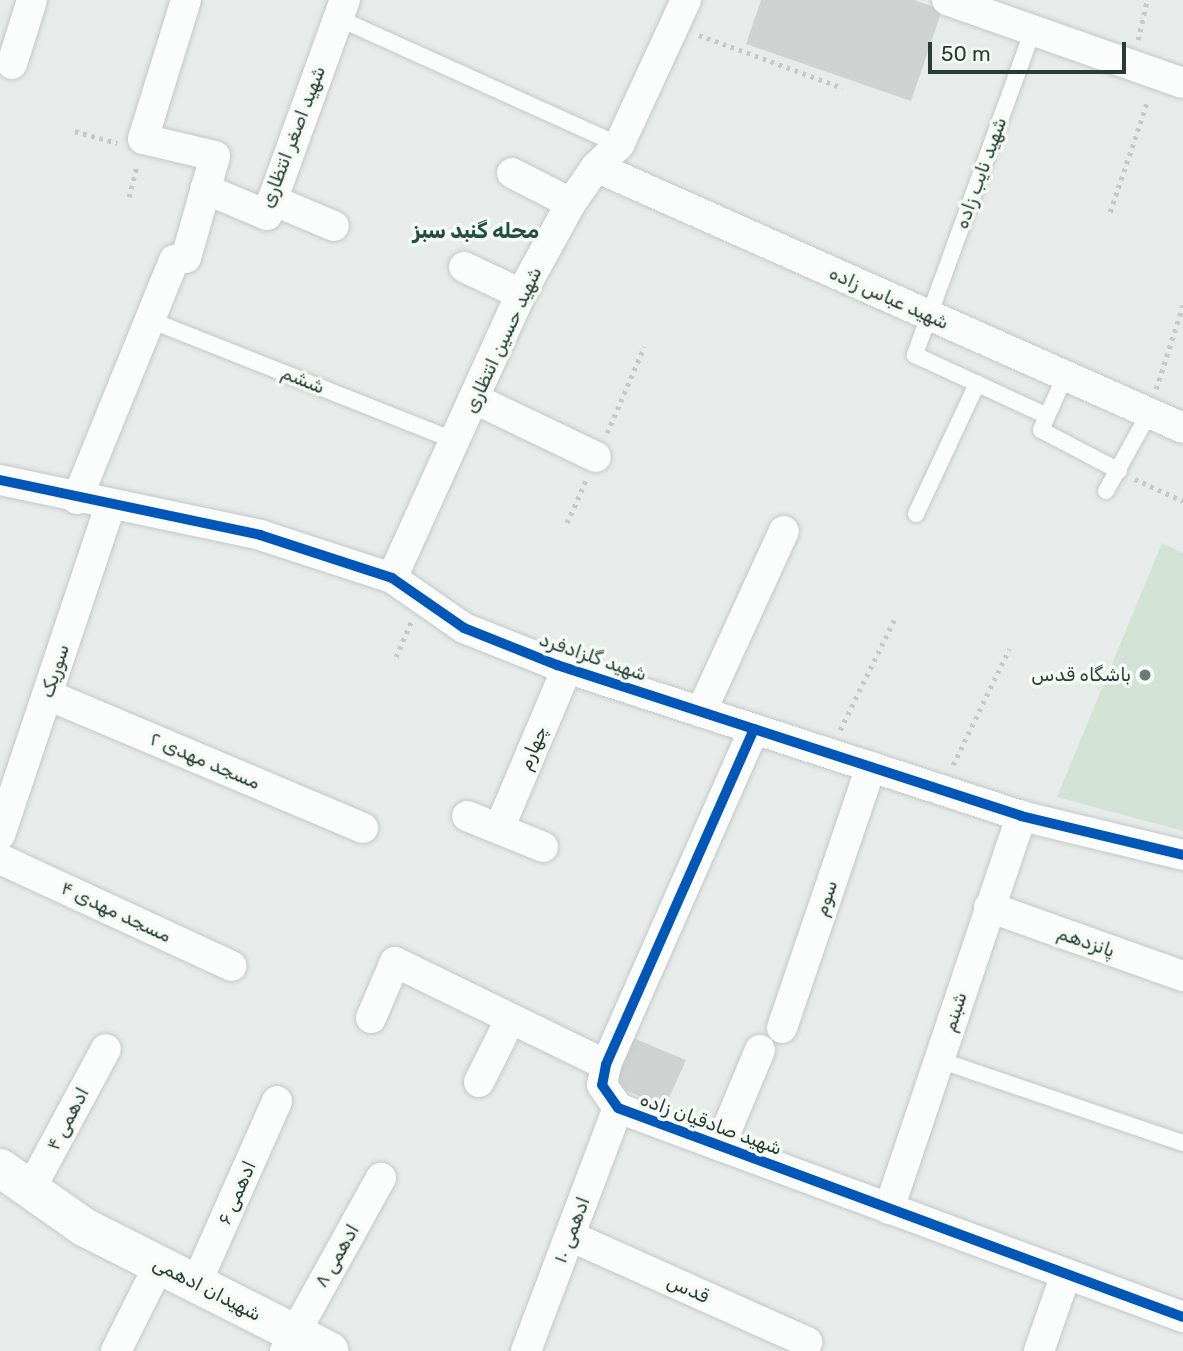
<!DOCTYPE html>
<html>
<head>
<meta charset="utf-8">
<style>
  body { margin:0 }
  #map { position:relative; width:1183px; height:1351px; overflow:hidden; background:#e7ebe9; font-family:Rubik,"Noto Sans Arabic",sans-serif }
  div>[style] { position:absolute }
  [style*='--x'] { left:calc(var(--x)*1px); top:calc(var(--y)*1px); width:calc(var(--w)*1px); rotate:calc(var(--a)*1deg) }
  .green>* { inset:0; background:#d2e3d6 }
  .building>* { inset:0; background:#ced3d1 }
  .path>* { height:4.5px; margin-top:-2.25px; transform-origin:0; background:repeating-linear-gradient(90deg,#c3cbc7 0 3.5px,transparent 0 8.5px) }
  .roads { filter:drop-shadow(0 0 2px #c4c8c6) drop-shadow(0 0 2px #c4c8c6) }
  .service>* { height:16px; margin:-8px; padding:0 8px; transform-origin:8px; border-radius:8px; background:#fbfcfc }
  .minor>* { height:30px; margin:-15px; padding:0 15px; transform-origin:15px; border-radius:15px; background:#fbfcfc }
  .tertiary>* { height:38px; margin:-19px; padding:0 19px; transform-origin:19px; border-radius:19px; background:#fbfcfc }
  .cycleway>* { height:10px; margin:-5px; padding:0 5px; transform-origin:5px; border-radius:5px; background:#0057b8 }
  .dots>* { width:19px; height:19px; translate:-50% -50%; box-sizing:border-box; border:4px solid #f6faf7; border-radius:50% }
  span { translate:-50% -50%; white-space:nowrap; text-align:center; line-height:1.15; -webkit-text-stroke:7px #f6faf7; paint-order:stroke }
  .street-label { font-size:19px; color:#263d36 }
  .poi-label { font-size:19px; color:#263d36 }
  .right { translate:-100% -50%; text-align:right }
  .neighbourhood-label { font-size:21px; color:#234e42; font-weight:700 }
  .scale { position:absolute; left:928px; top:42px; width:198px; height:32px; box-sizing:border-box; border:4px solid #263d36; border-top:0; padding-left:9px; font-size:21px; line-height:24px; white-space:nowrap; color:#263d36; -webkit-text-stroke:5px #f6faf7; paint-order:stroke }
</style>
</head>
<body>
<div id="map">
  <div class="green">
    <div style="clip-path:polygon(1162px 543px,1183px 553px,1183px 831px,1057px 797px)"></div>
  </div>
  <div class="building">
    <div style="clip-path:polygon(761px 0,914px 0,942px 10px,911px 101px,746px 44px)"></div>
    <div style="clip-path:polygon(633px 1038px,686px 1060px,665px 1107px,613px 1085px)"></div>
  </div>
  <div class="path">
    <div style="--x:699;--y:35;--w:153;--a:20.2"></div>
    <div style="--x:1138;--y:40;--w:41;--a:-77.3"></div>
    <div style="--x:75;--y:131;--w:44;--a:15.9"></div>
    <div style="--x:129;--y:197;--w:34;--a:-76"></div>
    <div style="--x:1110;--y:212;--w:118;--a:-71.3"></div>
    <div style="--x:1156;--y:389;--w:88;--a:-72.2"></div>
    <div style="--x:607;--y:433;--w:94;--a:-66.7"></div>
    <div style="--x:1135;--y:479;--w:53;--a:24.6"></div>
    <div style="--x:567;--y:523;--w:47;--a:-66.2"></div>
    <div style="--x:396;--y:657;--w:39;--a:-67"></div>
    <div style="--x:840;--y:730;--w:125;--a:-63.8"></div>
    <div style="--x:953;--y:765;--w:129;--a:-64.2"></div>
  </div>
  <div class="roads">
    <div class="service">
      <div style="--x:338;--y:18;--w:308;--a:24.3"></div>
      <div style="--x:1033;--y:30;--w:346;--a:110"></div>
      <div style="--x:915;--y:355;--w:145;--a:24.8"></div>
      <div style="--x:150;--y:320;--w:329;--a:21.6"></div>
      <div style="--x:1065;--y:376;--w:59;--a:114"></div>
      <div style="--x:1041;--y:430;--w:88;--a:27.7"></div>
      <div style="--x:1106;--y:491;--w:89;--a:-61.1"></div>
      <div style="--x:916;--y:514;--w:144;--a:-64.9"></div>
      <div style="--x:939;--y:1060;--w:258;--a:18.8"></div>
    </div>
    <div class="minor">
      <div style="--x:947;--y:0;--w:250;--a:19.4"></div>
      <div style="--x:12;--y:64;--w:67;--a:-72.6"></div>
      <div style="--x:596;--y:167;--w:642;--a:23.97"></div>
      <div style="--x:512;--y:173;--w:66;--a:27"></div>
      <div style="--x:205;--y:189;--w:67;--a:22.8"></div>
      <div style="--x:267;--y:215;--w:229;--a:-70.1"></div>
      <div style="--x:272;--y:200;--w:67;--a:22.8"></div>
      <div style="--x:186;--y:258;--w:106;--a:-74.1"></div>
      <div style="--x:215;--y:156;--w:74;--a:-166.7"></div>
      <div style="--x:143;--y:139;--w:145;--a:-72.8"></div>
      <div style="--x:464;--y:267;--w:63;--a:25.3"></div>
      <div style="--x:475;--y:399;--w:134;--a:25.6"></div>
      <div style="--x:0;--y:480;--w:266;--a:11.9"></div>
      <div style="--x:260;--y:535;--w:139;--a:18"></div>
      <div style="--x:392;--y:578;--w:88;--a:34.8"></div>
      <div style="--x:464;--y:628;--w:100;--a:21.7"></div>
      <div style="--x:557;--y:665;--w:488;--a:18"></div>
      <div style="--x:1021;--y:816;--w:167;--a:13.5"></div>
      <div style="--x:77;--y:499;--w:258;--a:-67.9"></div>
      <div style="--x:392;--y:578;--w:312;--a:-65.6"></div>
      <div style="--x:521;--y:294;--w:104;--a:-61.2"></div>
      <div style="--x:571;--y:203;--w:44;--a:-55.2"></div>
      <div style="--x:596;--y:167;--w:32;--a:-44"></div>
      <div style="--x:619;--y:145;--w:160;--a:-65.2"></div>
      <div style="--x:48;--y:695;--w:342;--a:22.9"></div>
      <div style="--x:701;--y:712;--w:199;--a:-65.4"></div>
      <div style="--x:754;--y:729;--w:367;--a:113.8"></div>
      <div style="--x:606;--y:1065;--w:20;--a:101"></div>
      <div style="--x:602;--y:1085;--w:28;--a:55"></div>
      <div style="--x:618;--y:1108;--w:602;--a:20.3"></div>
      <div style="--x:467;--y:816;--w:82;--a:22.2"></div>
      <div style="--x:499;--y:829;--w:175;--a:-67.1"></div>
      <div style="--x:0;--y:835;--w:347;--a:-71.5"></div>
      <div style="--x:0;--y:859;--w:255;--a:24.8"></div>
      <div style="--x:989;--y:907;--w:206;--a:19.6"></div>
      <div style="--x:371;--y:1018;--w:61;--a:-66.8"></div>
      <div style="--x:395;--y:962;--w:235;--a:26"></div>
      <div style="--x:782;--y:1028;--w:276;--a:-71.2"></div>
      <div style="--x:479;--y:1082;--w:69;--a:-63.4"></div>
      <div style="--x:720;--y:1146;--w:104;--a:-67.4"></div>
      <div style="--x:30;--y:1190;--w:160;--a:-61.7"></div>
      <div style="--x:889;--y:1209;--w:415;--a:-71.4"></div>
      <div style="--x:570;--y:1236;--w:260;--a:24.1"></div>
      <div style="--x:196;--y:1284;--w:200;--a:-66.1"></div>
      <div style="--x:116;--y:1351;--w:96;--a:-63.4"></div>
      <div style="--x:285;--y:1351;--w:198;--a:-61"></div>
      <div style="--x:526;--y:1351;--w:260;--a:-69.3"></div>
      <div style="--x:1039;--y:1351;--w:82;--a:-70.7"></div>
    </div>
    <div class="tertiary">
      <div style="--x:0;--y:1168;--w:103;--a:35.1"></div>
      <div style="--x:84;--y:1227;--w:275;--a:26.8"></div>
    </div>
  </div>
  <div class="cycleway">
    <div style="--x:0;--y:480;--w:266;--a:11.9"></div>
    <div style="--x:260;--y:535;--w:139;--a:18"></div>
    <div style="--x:392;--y:578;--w:88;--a:34.8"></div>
    <div style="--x:464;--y:628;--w:100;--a:21.7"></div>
    <div style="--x:557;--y:665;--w:488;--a:18"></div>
    <div style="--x:1021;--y:816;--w:167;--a:13.5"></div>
    <div style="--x:754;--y:729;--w:367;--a:113.8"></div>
    <div style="--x:606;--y:1065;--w:20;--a:101"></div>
    <div style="--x:602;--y:1085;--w:28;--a:55"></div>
    <div style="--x:618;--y:1108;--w:602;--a:20.3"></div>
  </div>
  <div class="dots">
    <div style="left:1145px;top:675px;background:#6a7a75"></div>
  </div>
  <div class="street-label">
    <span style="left:293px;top:137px;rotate:-69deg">شهید اصغر انتظاری</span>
    <span style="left:981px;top:173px;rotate:-70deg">شهید نایب زاده</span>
    <span style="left:889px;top:298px;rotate:24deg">شهید عباس زاده</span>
    <span style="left:503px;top:340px;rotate:-65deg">شهید حسین انتظاری</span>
    <span style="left:303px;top:380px;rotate:22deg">ششم</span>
    <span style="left:593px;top:657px;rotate:19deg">شهید گلزادفرد</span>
    <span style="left:55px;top:671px;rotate:-72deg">سوریک</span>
    <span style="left:533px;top:748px;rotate:-67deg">چهارم</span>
    <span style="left:205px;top:761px;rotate:23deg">مسجد مهدی ۲</span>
    <span style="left:826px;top:898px;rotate:-71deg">سوم</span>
    <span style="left:116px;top:912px;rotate:25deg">مسجد مهدی ۴</span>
    <span style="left:1086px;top:942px;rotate:19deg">پانزدهم</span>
    <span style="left:955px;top:1012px;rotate:-72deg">شبنم</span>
    <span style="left:68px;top:1119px;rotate:-62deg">ادهمی ۴</span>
    <span style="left:711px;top:1124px;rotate:20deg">شهید صادقیان زاده</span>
    <span style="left:237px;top:1193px;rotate:-66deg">ادهمی ۶</span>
    <span style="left:572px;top:1230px;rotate:-69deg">ادهمی ۱۰</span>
    <span style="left:337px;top:1256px;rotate:-60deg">ادهمی ۸</span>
    <span style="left:207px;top:1289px;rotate:27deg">شهیدان ادهمی</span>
    <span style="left:688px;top:1289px;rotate:24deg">قدس</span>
  </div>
  <div class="poi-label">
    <span class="right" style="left:1131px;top:675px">باشگاه قدس</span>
  </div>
  <div class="neighbourhood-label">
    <span style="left:476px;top:231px">محله گنبد سبز</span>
  </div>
  <div class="scale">50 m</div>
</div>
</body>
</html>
